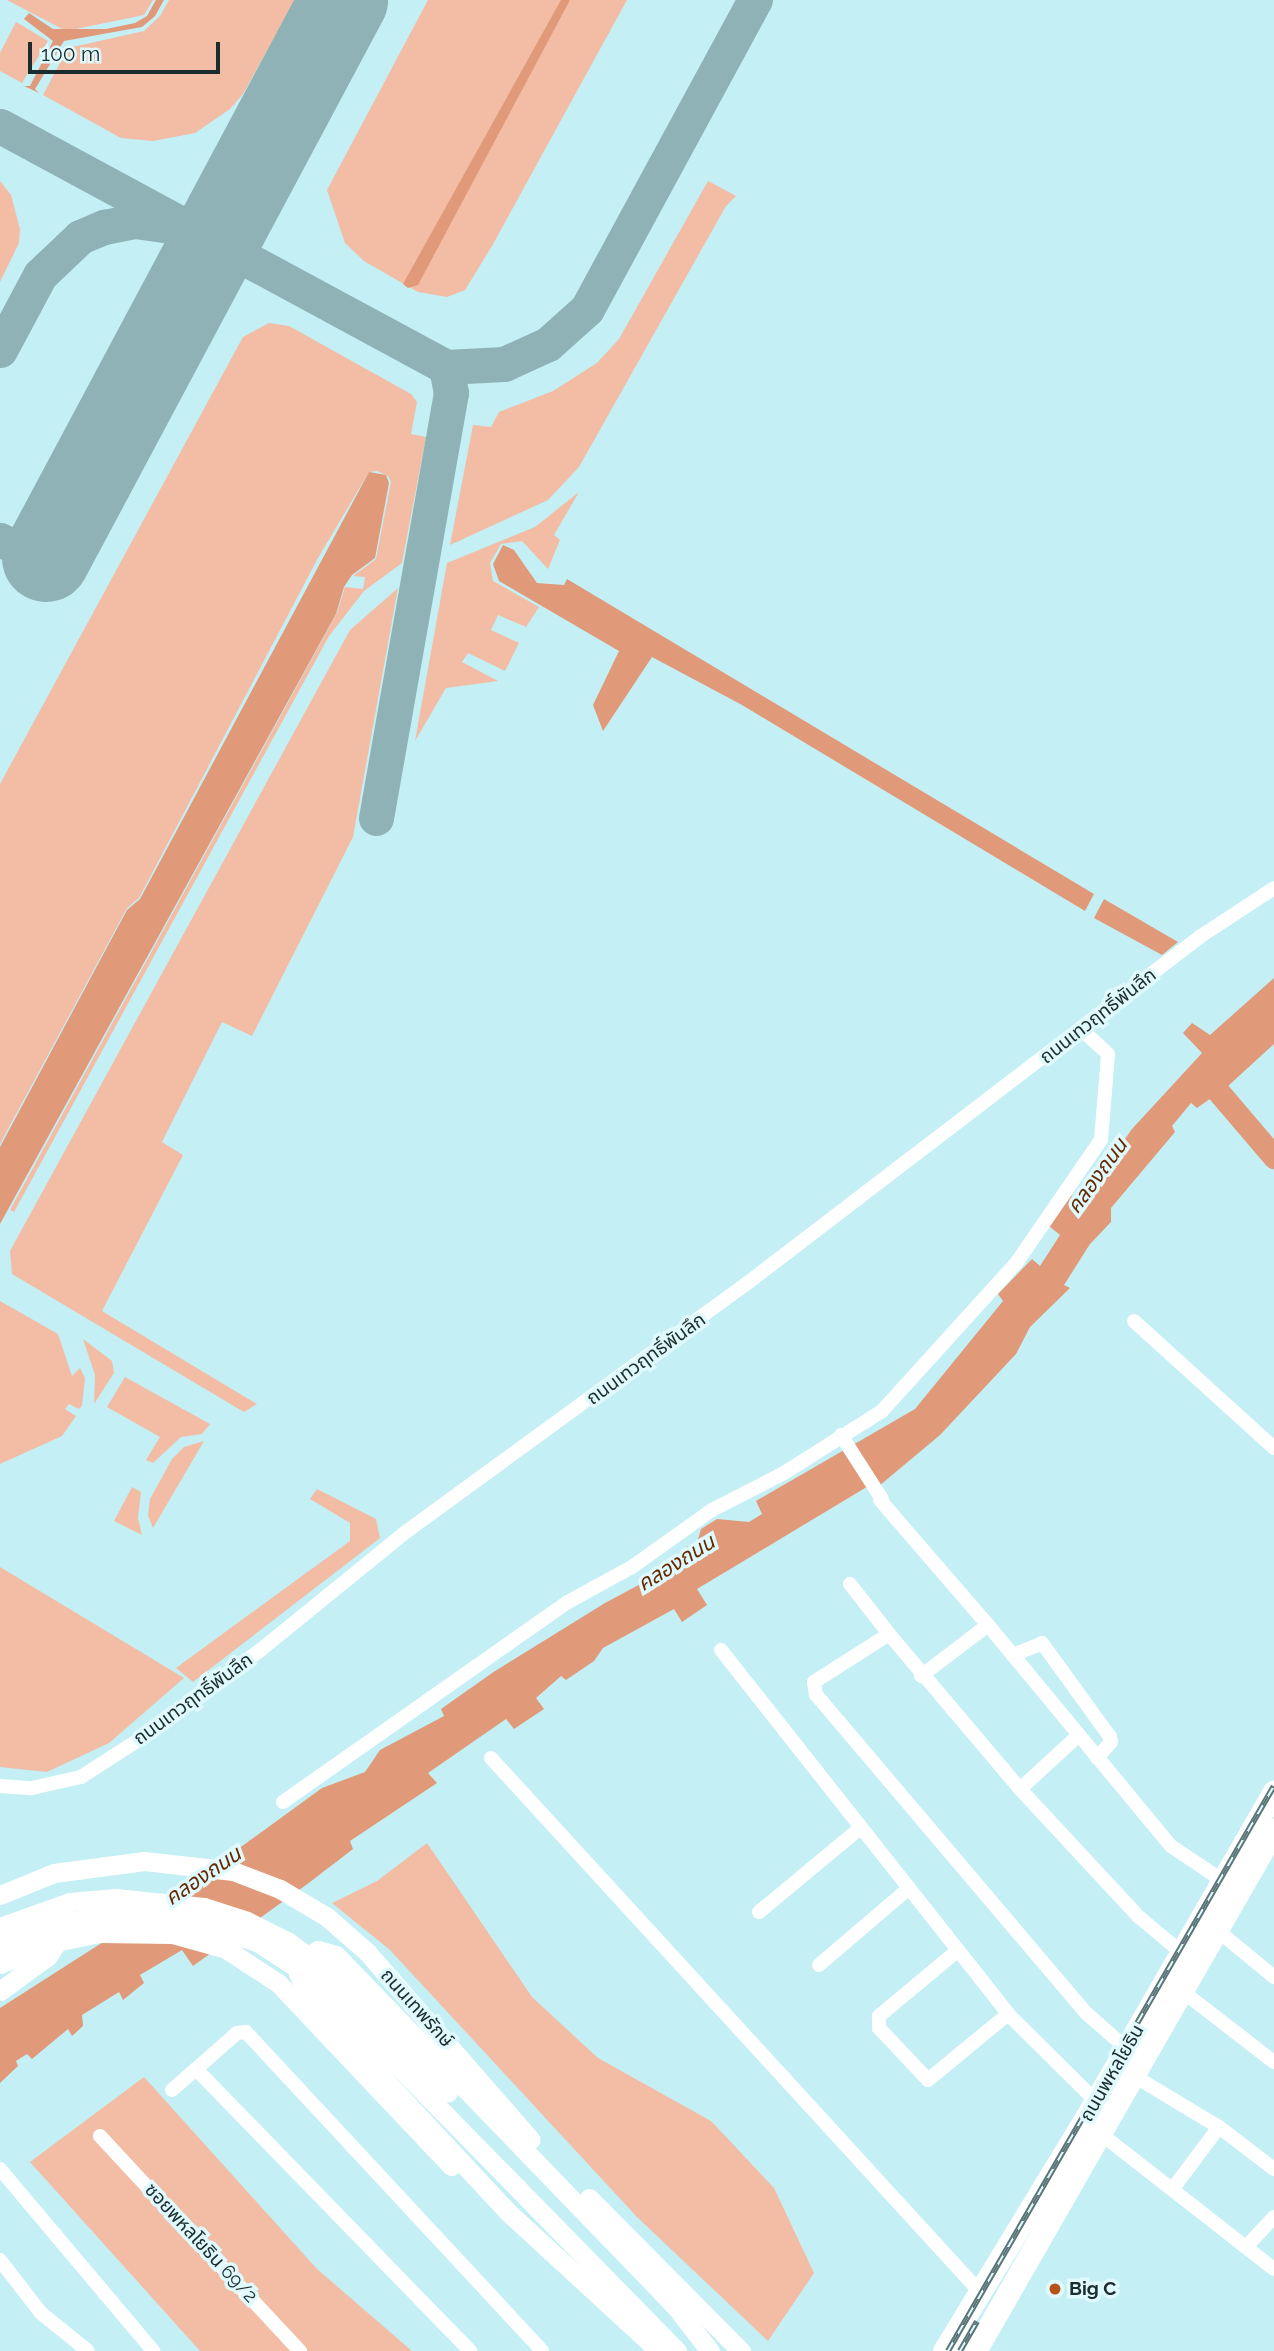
<!DOCTYPE html>
<html>
<head>
<meta charset="utf-8">
<style>
  body { margin:0 }
  #map { position:relative; width:1274px; height:2351px; overflow:hidden; background:#c4eff5; font-family:Raleway,"Noto Sans Thai",sans-serif }
  div>[style] { position:absolute }
  [style*='--x'] { left:calc(var(--x)*1px); top:calc(var(--y)*1px); width:calc(var(--w)*1px); rotate:calc(var(--a)*1deg) }
  .green>* { inset:0; background:#f2bda4 }
  .water>* { inset:0; background:#e09a79 }
  .river>* { height:23px; margin:-11.5px; padding:0 11.5px; transform-origin:11.5px; border-radius:11.5px; background:#e09a79 }
  .taxiway>* { height:35px; margin:-17.5px; padding:0 17.5px; transform-origin:17.5px; border-radius:17.5px; background:#8fb2b6 }
  .runway>* { height:88px; margin:-44px; padding:0 44px; transform-origin:44px; border-radius:44px; background:#8fb2b6 }
  .street>* { height:14px; margin:-7px; padding:0 7px; transform-origin:7px; border-radius:7px; background:#fff }
  .secondary>* { height:19px; margin:-9.5px; padding:0 9.5px; transform-origin:9.5px; border-radius:9.5px; background:#fff }
  .primary>* { height:23px; margin:-11.5px; padding:0 11.5px; transform-origin:11.5px; border-radius:11.5px; background:#fff }
  .rail>* { height:6px; margin-top:-3px; transform-origin:0; background:repeating-linear-gradient(90deg,#dff9fc 0 10px,#5a7578 0 20px); box-sizing:border-box; border-block:2px solid #5a7578 }
  .dots>* { width:19px; height:19px; translate:-50% -50%; box-sizing:border-box; border:4px solid #dff9fc; border-radius:50% }
  span { translate:-50% -50%; white-space:nowrap; text-align:center; line-height:1.15; -webkit-text-stroke:7px #dff9fc; paint-order:stroke }
  .street-label { font-size:19px; color:#1b2c2e }
  .poi-label { font-size:19px; color:#1b2c2e; font-weight:700 }
  .left { translate:0 -50%; text-align:left }
  .water-label { font-size:21px; color:#662801; font-style:italic }
  .scale { position:absolute; left:28px; top:42px; width:192px; height:32px; box-sizing:border-box; border:4px solid #1b2c2e; border-top:0; padding-left:9px; font-size:21px; line-height:24px; white-space:nowrap; color:#1b2c2e; -webkit-text-stroke:5px #dff9fc; paint-order:stroke }
</style>
</head>
<body>
<div id="map">
  <div class="green">
    <div style="clip-path:polygon(7px 0,153px 0,144px 15px,66px 31px)"></div>
    <div style="clip-path:polygon(169px 0,295px 0,243px 94px,230px 109px,195px 133px,153px 141px,121px 138px,43px 95px,68px 48px,144px 31px,160px 16px)"></div>
    <div style="clip-path:polygon(428px 0,627px 0,492px 246px,465px 290px,447px 297px,418px 292px,364px 261px,345px 243px,327px 190px)"></div>
    <div style="clip-path:polygon(16px 22px,48px 41px,22px 83px,0 71px,0 53px)"></div>
    <div style="clip-path:polygon(0 181px,11px 195px,20px 229px,19px 243px,0 282px)"></div>
    <div style="clip-path:polygon(708px 181px,736px 196px,726px 206px,579px 467px,548px 500px,450px 545px,473px 425px,491px 427px,499px 412px,553px 391px,597px 363px,619px 339px)"></div>
    <div style="clip-path:polygon(269px 323px,289px 326px,411px 394px,417px 402px,411px 434px,426px 437px,402px 563px,364px 591px,329px 636px,14px 1212px,10px 1210px,337px 613px,345px 587px,363px 589px,365px 577px,353px 576px,376px 559px,391px 482px,388px 476px,377px 471px,369px 472px,318px 558px,139px 898px,127px 908px,0 1144px,0 784px,243px 337px)"></div>
    <div style="clip-path:polygon(579px 492px,554px 535px,560px 540px,548px 569px,522px 541px,501px 544px,490px 563px,493px 581px,539px 607px,526px 627px,498px 615px,491px 630px,519px 643px,505px 671px,468px 653px,462px 662px,498px 681px,446px 688px,415px 741px,447px 563px,535px 527px)"></div>
    <div style="clip-path:polygon(398px 588px,353px 837px,252px 1036px,222px 1022px,162px 1142px,183px 1155px,102px 1311px,257px 1404px,244px 1412px,12px 1274px,10px 1251px,350px 630px)"></div>
    <div style="clip-path:polygon(0 1301px,58px 1334px,72px 1376px,80px 1368px,85px 1378px,82px 1406px,79px 1409px,69px 1404px,65px 1409px,76px 1416px,62px 1436px,0 1464px)"></div>
    <div style="clip-path:polygon(83px 1339px,112px 1361px,114px 1373px,94px 1404px,95px 1375px)"></div>
    <div style="clip-path:polygon(125px 1377px,210px 1424px,202px 1434px,181px 1437px,153px 1463px,146px 1460px,160px 1437px,107px 1407px)"></div>
    <div style="clip-path:polygon(204px 1441px,153px 1528px,148px 1516px,150px 1499px,172px 1459px,184px 1447px)"></div>
    <div style="clip-path:polygon(132px 1487px,141px 1492px,138px 1518px,142px 1535px,114px 1521px)"></div>
    <div style="clip-path:polygon(317px 1489px,376px 1519px,380px 1538px,193px 1682px,176px 1668px,350px 1541px,350px 1523px,310px 1499px)"></div>
    <div style="clip-path:polygon(0 1567px,184px 1678px,109px 1743px,47px 1772px,0 1767px)"></div>
    <div style="clip-path:polygon(427px 1843px,532px 1997px,598px 2058px,711px 2121px,774px 2188px,814px 2273px,768px 2341px,637px 2217px,390px 1950px,332px 1903px,377px 1881px)"></div>
    <div style="clip-path:polygon(144px 2077px,317px 2269px,412px 2351px,200px 2351px,30px 2162px)"></div>
  </div>
  <div class="water">
    <div style="clip-path:polygon(156px 0,164px 0,155px 16px,142px 27px,64px 41px,35px 89px,39px 93px,24px 86px,30px 86px,53px 41px,24px 19px,29px 13px,53px 29px,106px 29px,135px 23px,147px 16px)"></div>
    <div style="clip-path:polygon(561px 0,570px 0,418px 285px,408px 288px,403px 284px)"></div>
    <div style="clip-path:polygon(369px 472px,386px 475px,389px 483px,375px 558px,352px 575px,344px 587px,336px 614px,0 1224px,0 1147px,127px 910px,140px 899px)"></div>
    <div style="clip-path:polygon(503px 545px,514px 550px,537px 583px,564px 585px,567px 579px,1094px 894px,1085px 911px,742px 705px,652px 657px,603px 731px,593px 705px,619px 651px,499px 581px,493px 564px)"></div>
    <div style="clip-path:polygon(1104px 899px,1178px 942px,1162px 955px,1094px 918px)"></div>
    <div style="clip-path:polygon(1274px 978px,1274px 1044px,1227px 1087px,1197px 1108px,1191px 1103px,1172px 1126px,1175px 1132px,1111px 1208px,1111px 1222px,1090px 1244px,1064px 1285px,1070px 1288px,1030px 1327px,1016px 1354px,940px 1435px,879px 1486px,875px 1482px,697px 1589px,707px 1605px,682px 1622px,674px 1609px,603px 1648px,594px 1661px,566px 1680px,561px 1676px,536px 1698px,544px 1709px,514px 1729px,506px 1719px,428px 1773px,437px 1783px,350px 1841px,353px 1849px,306px 1885px,193px 1966px,182px 1950px,140px 1975px,144px 1983px,123px 2000px,119px 1992px,82px 2015px,83px 2026px,72px 2036px,68px 2029px,32px 2059px,27px 2054px,16px 2061px,18px 2066px,0 2083px,0 2008px,161px 1905px,322px 1788px,365px 1772px,380px 1750px,444px 1716px,441px 1709px,492px 1673px,605px 1603px,691px 1557px,686px 1547px,697px 1543px,701px 1529px,717px 1519px,749px 1522px,762px 1514px,756px 1501px,915px 1409px,1003px 1301px,998px 1294px,1032px 1259px,1040px 1266px,1060px 1235px,1049px 1226px,1071px 1196px,1080px 1202px,1132px 1129px,1202px 1053px,1183px 1033px,1192px 1023px,1210px 1035px)"></div>
  </div>
  <div class="river">
    <div style="--x:1210;--y:1082;--w:99;--a:49.5"></div>
  </div>
  <div class="taxiway">
    <div style="--x:0;--y:126;--w:507;--a:28.38"></div>
    <div style="--x:446;--y:367;--w:58;--a:-3"></div>
    <div style="--x:504;--y:364;--w:48;--a:-24.4"></div>
    <div style="--x:548;--y:344;--w:52;--a:-41.9"></div>
    <div style="--x:587;--y:309;--w:352;--a:-61.5"></div>
    <div style="--x:0;--y:350;--w:85;--a:-61.9"></div>
    <div style="--x:40;--y:275;--w:55;--a:-43.5"></div>
    <div style="--x:80;--y:237;--w:26;--a:-23"></div>
    <div style="--x:104;--y:227;--w:32;--a:-11"></div>
    <div style="--x:135;--y:221;--w:37;--a:8"></div>
    <div style="--x:0;--y:540;--w:4;--a:27"></div>
    <div style="--x:376;--y:818;--w:432;--a:-80"></div>
    <div style="--x:451;--y:393;--w:26;--a:-101"></div>
  </div>
  <div class="runway">
    <div style="--x:46;--y:558;--w:633;--a:-61.9"></div>
  </div>
  <div class="street">
    <div style="--x:1134;--y:1321;--w:189;--a:42.2"></div>
    <div style="--x:841;--y:1435;--w:76;--a:57.4"></div>
    <div style="--x:880;--y:1500;--w:165;--a:49.2"></div>
    <div style="--x:850;--y:1584;--w:63;--a:52"></div>
    <div style="--x:721;--y:1650;--w:464;--a:51.7"></div>
    <div style="--x:1008;--y:2014;--w:124;--a:44.7"></div>
    <div style="--x:1013;--y:1655;--w:31;--a:-22"></div>
    <div style="--x:1042;--y:1643;--w:116;--a:54.1"></div>
    <div style="--x:1110;--y:1737;--w:5;--a:79"></div>
    <div style="--x:1111;--y:1742;--w:21;--a:131"></div>
    <div style="--x:921;--y:1676;--w:84;--a:-37.3"></div>
    <div style="--x:988;--y:1625;--w:287;--a:50.4"></div>
    <div style="--x:1171;--y:1846;--w:63;--a:33.9"></div>
    <div style="--x:491;--y:1758;--w:723;--a:47.52"></div>
    <div style="--x:0;--y:1786;--w:32;--a:4"></div>
    <div style="--x:32;--y:1788;--w:50;--a:-12.7"></div>
    <div style="--x:81;--y:1777;--w:74;--a:-32.8"></div>
    <div style="--x:143;--y:1737;--w:143;--a:-36.5"></div>
    <div style="--x:258;--y:1652;--w:187;--a:-39.1"></div>
    <div style="--x:403;--y:1534;--w:434;--a:-36.1"></div>
    <div style="--x:754;--y:1278;--w:563;--a:-37.42"></div>
    <div style="--x:1201;--y:936;--w:87;--a:-33.3"></div>
    <div style="--x:1020;--y:1789;--w:80;--a:-42.5"></div>
    <div style="--x:283;--y:1802;--w:348;--a:-35.1"></div>
    <div style="--x:568;--y:1602;--w:73;--a:-28.7"></div>
    <div style="--x:632;--y:1567;--w:98;--a:-35.5"></div>
    <div style="--x:712;--y:1510;--w:81;--a:-27.2"></div>
    <div style="--x:784;--y:1473;--w:116;--a:-32.3"></div>
    <div style="--x:882;--y:1411;--w:201;--a:-47.8"></div>
    <div style="--x:1017;--y:1262;--w:148;--a:-55.5"></div>
    <div style="--x:1101;--y:1140;--w:86;--a:-85.3"></div>
    <div style="--x:1108;--y:1054;--w:37;--a:-137"></div>
    <div style="--x:759;--y:1912;--w:131;--a:-39.7"></div>
    <div style="--x:1217;--y:1930;--w:74;--a:39.5"></div>
    <div style="--x:957;--y:1951;--w:102;--a:140.2"></div>
    <div style="--x:879;--y:2016;--w:12;--a:90"></div>
    <div style="--x:879;--y:2028;--w:71;--a:46.7"></div>
    <div style="--x:928;--y:2080;--w:104;--a:-39.5"></div>
    <div style="--x:819;--y:1965;--w:117;--a:-40.5"></div>
    <div style="--x:1182;--y:1991;--w:116;--a:37.7"></div>
    <div style="--x:1126;--y:2048;--w:53;--a:-138.8"></div>
    <div style="--x:1086;--y:2013;--w:417;--a:-130.3"></div>
    <div style="--x:816;--y:1695;--w:13;--a:-99"></div>
    <div style="--x:814;--y:1682;--w:89;--a:-32.6"></div>
    <div style="--x:889;--y:1634;--w:203;--a:49.8"></div>
    <div style="--x:1020;--y:1789;--w:175;--a:47.1"></div>
    <div style="--x:1139;--y:1917;--w:56;--a:39.9"></div>
    <div style="--x:196;--y:2069;--w:393;--a:45.8"></div>
    <div style="--x:1134;--y:2076;--w:99;--a:31"></div>
    <div style="--x:1219;--y:2127;--w:69;--a:37.4"></div>
    <div style="--x:172;--y:2090;--w:86;--a:-41.2"></div>
    <div style="--x:237;--y:2033;--w:9;--a:-6"></div>
    <div style="--x:246;--y:2032;--w:435;--a:47.1"></div>
    <div style="--x:1101;--y:2134;--w:219;--a:38"></div>
    <div style="--x:100;--y:2136;--w:294;--a:47.1"></div>
    <div style="--x:0;--y:2169;--w:238;--a:49.9"></div>
    <div style="--x:1174;--y:2187;--w:75;--a:-53.1"></div>
    <div style="--x:1246;--y:2247;--w:41;--a:-47"></div>
    <div style="--x:0;--y:2260;--w:67;--a:52.3"></div>
    <div style="--x:41;--y:2313;--w:60;--a:39"></div>
  </div>
  <div class="secondary">
    <div style="--x:0;--y:1895;--w:58;--a:-22.2"></div>
    <div style="--x:54;--y:1873;--w:91;--a:-7.6"></div>
    <div style="--x:144;--y:1861;--w:90;--a:6.4"></div>
    <div style="--x:233;--y:1871;--w:50;--a:21"></div>
    <div style="--x:280;--y:1889;--w:55;--a:30.8"></div>
    <div style="--x:327;--y:1917;--w:53;--a:41.2"></div>
    <div style="--x:367;--y:1952;--w:249;--a:48.9"></div>
    <div style="--x:0;--y:1927;--w:74;--a:-19.7"></div>
    <div style="--x:70;--y:1902;--w:45;--a:-5.1"></div>
    <div style="--x:115;--y:1898;--w:89;--a:5.8"></div>
    <div style="--x:204;--y:1907;--w:45;--a:18"></div>
    <div style="--x:247;--y:1921;--w:45;--a:26.6"></div>
    <div style="--x:287;--y:1941;--w:39;--a:36"></div>
    <div style="--x:319;--y:1964;--w:182;--a:44.8"></div>
    <div style="--x:0;--y:1947;--w:65;--a:-21.8"></div>
    <div style="--x:60;--y:1923;--w:49;--a:-8.3"></div>
    <div style="--x:108;--y:1916;--w:83;--a:3.4"></div>
    <div style="--x:191;--y:1921;--w:69;--a:17.7"></div>
    <div style="--x:257;--y:1942;--w:44;--a:33"></div>
    <div style="--x:294;--y:1966;--w:70;--a:42.1"></div>
    <div style="--x:346;--y:2013;--w:473;--a:45.6"></div>
    <div style="--x:0;--y:1964;--w:60;--a:-21.4"></div>
    <div style="--x:56;--y:1942;--w:44;--a:-11.8"></div>
    <div style="--x:99;--y:1933;--w:74;--a:0.8"></div>
    <div style="--x:173;--y:1934;--w:55;--a:15.8"></div>
    <div style="--x:226;--y:1949;--w:62;--a:33.2"></div>
    <div style="--x:278;--y:1983;--w:252;--a:46.6"></div>
    <div style="--x:0;--y:1991;--w:59;--a:-36.1"></div>
    <div style="--x:48;--y:1956;--w:17;--a:-57"></div>
    <div style="--x:589;--y:2198;--w:216;--a:45.2"></div>
    <div style="--x:659;--y:2351;--w:205;--a:-137.4"></div>
    <div style="--x:508;--y:2212;--w:200;--a:-133"></div>
    <div style="--x:372;--y:2066;--w:104;--a:-130.7"></div>
    <div style="--x:304;--y:1987;--w:15;--a:-113"></div>
    <div style="--x:298;--y:1973;--w:16;--a:-68"></div>
    <div style="--x:304;--y:1958;--w:16;--a:-30"></div>
    <div style="--x:318;--y:1950;--w:19;--a:16"></div>
    <div style="--x:336;--y:1955;--w:488;--a:46"></div>
    <div style="--x:675;--y:2306;--w:57;--a:52.1"></div>
  </div>
  <div class="primary">
    <div style="--x:944;--y:2351;--w:293;--a:-58.7"></div>
    <div style="--x:1096;--y:2101;--w:357;--a:-60.1"></div>
    <div style="--x:975;--y:2351;--w:601;--a:-60.15"></div>
  </div>
  <div class="rail">
    <div style="--x:948;--y:2351;--w:652;--a:-60.02"></div>
    <div style="--x:960;--y:2351;--w:34;--a:-60"></div>
  </div>
  <div class="dots">
    <div style="left:1055px;top:2289px;background:#b5531a"></div>
  </div>
  <div class="street-label">
    <span style="left:1098px;top:1016px;rotate:-38deg">ถนนเทวฤทธิ์พันลึก</span>
    <span style="left:646px;top:1359px;rotate:-36deg">ถนนเทวฤทธิ์พันลึก</span>
    <span style="left:193px;top:1699px;rotate:-36deg">ถนนเทวฤทธิ์พันลึก</span>
    <span style="left:417px;top:2008px;rotate:48deg">ถนนเทพรักษ์</span>
    <span style="left:1112px;top:2073px;rotate:-60deg">ถนนพหลโยธิน</span>
    <span style="left:201px;top:2243px;rotate:47deg">ซอยพหลโยธิน 69/2</span>
  </div>
  <div class="poi-label">
    <span class="left" style="left:1069px;top:2289px">Big C</span>
  </div>
  <div class="water-label">
    <span style="left:1097px;top:1176px;rotate:-54deg">คลองถนน</span>
    <span style="left:676px;top:1563px;rotate:-32deg">คลองถนน</span>
    <span style="left:203px;top:1876px;rotate:-34deg">คลองถนน</span>
  </div>
  <div class="scale">100 m</div>
</div>
</body>
</html>
